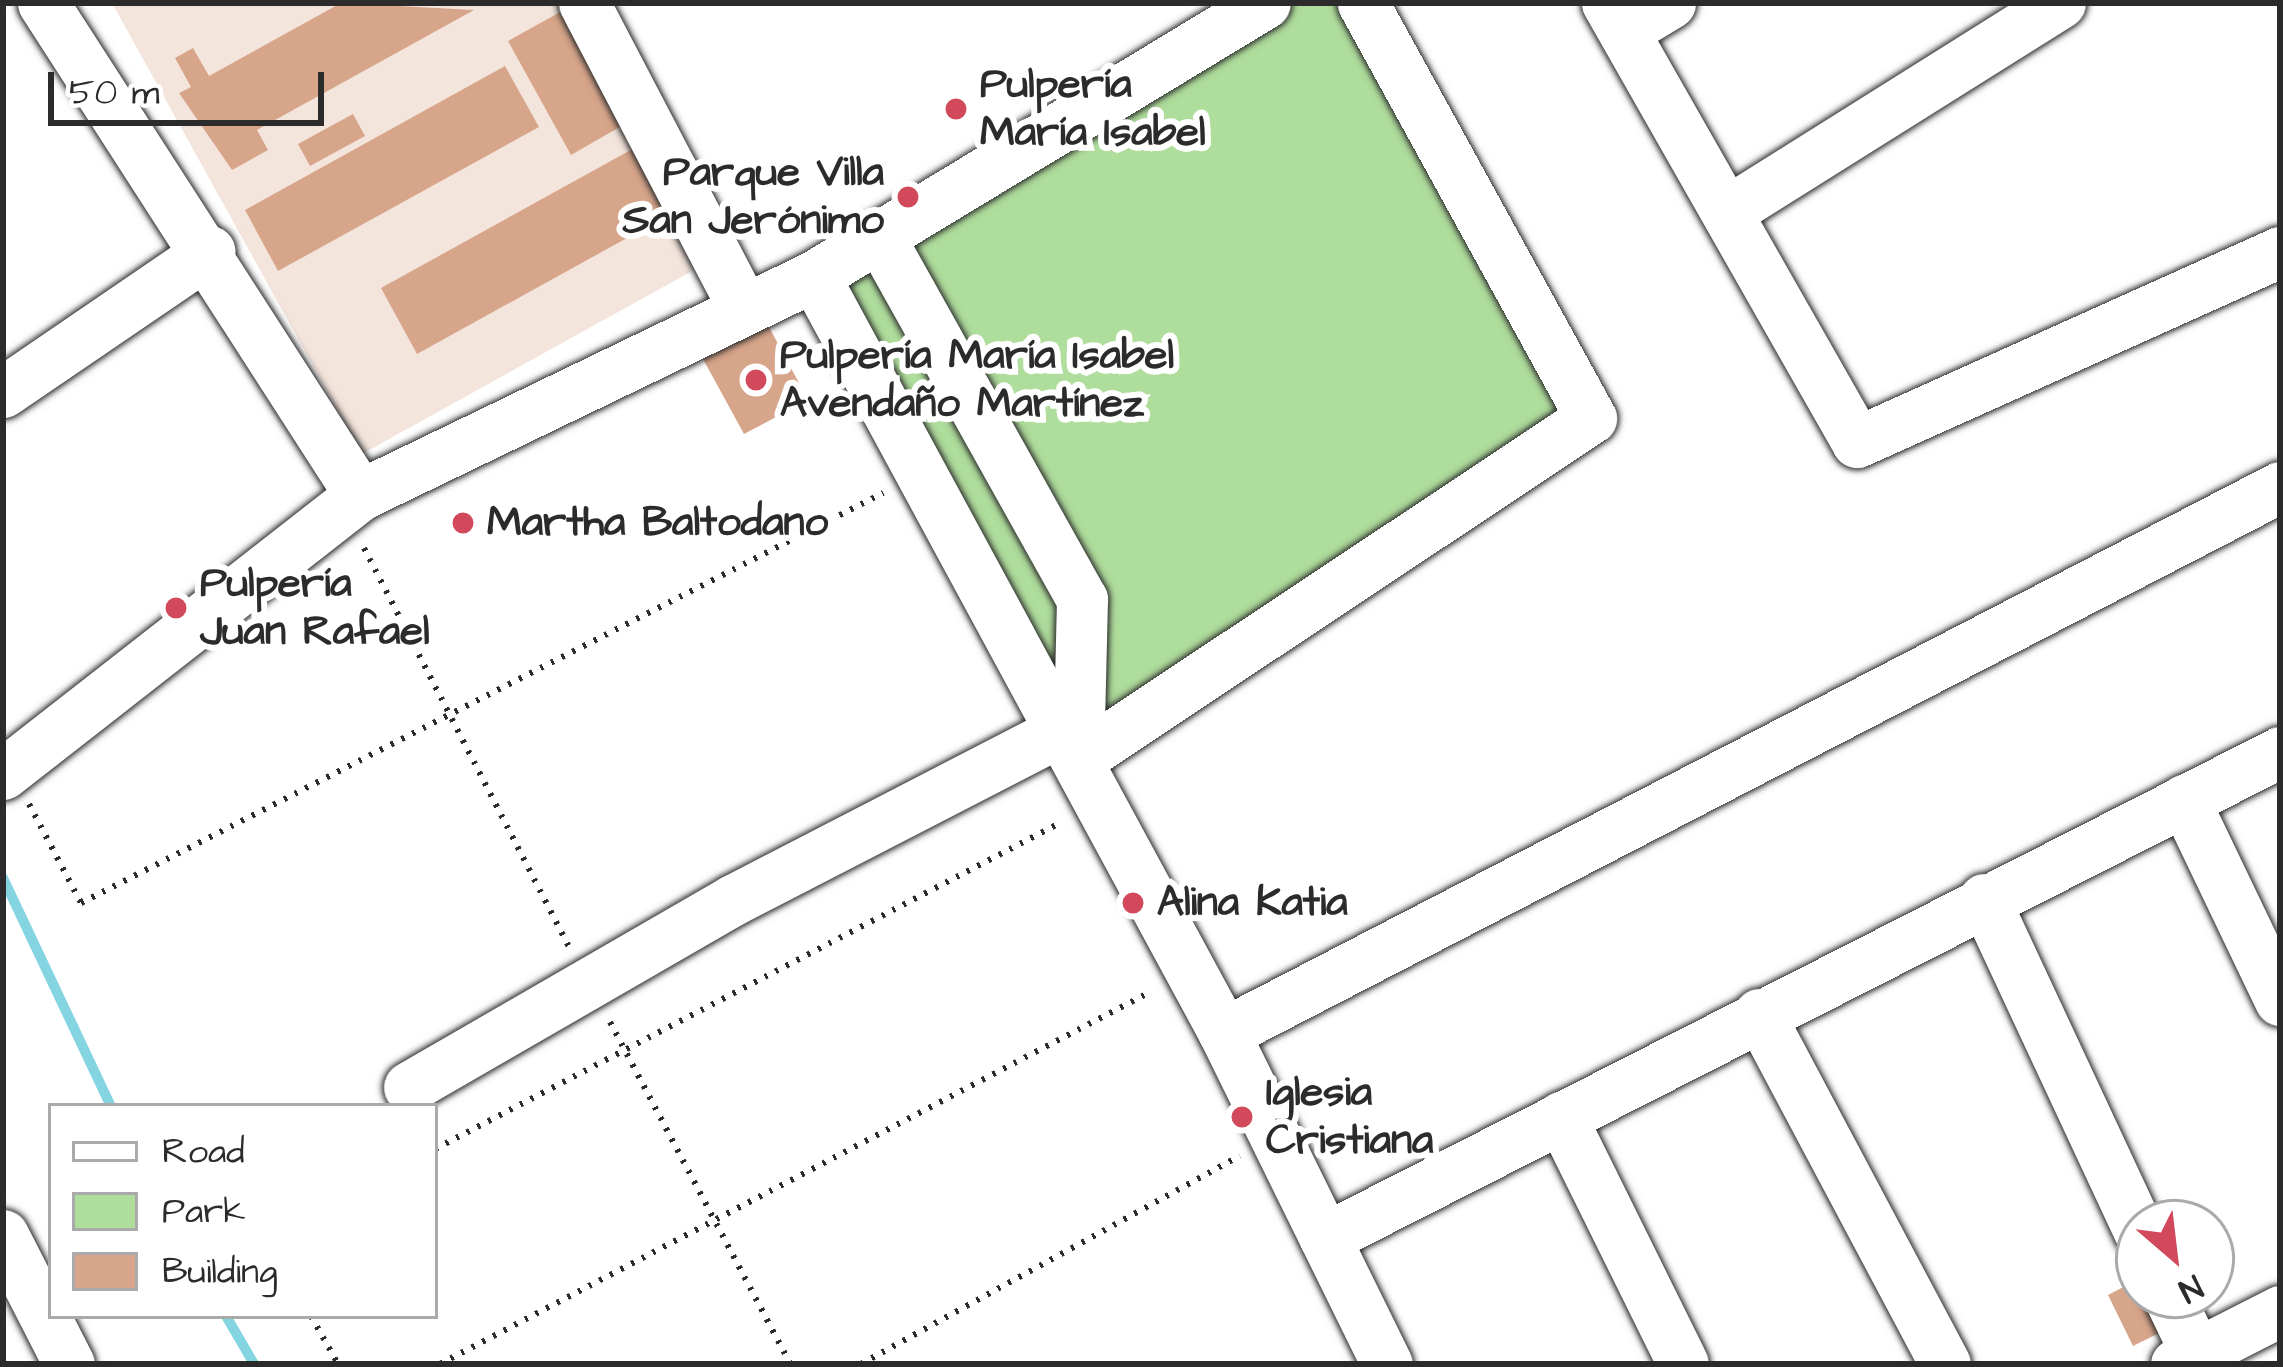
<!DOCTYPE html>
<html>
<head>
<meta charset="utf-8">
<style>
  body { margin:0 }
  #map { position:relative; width:2283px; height:1367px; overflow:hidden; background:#fff; font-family:"Architects Daughter",sans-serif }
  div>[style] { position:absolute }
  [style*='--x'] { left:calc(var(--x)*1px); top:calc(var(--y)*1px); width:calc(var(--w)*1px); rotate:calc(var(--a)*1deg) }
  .built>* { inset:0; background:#f3e4dc }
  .green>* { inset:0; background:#afdd9c }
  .stream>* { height:10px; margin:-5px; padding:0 5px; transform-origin:5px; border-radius:5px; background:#85d4e2 }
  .building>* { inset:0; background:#d7a58a }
  .path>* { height:6px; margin-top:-3px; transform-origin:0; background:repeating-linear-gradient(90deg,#2b2b2b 0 3px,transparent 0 12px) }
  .roads { filter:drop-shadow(0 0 3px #2b2b2b) drop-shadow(0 0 3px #2b2b2b) }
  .minor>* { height:51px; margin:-25.5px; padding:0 25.5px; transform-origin:25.5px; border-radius:25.5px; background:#fff }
  .dots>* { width:33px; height:33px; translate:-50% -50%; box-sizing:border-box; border:6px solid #fff; border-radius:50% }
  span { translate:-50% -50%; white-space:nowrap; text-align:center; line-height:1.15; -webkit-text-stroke:12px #fff; paint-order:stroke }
  .poi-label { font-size:42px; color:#2b2b2b; font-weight:700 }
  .left { translate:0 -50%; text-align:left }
  .right { translate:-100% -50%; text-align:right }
  .frame { position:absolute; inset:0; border:6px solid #2b2b2b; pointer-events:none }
  .legend { position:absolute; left:48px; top:1103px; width:390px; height:216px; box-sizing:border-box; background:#fff; border:3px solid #aaa; margin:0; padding:15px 21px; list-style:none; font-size:36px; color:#2b2b2b }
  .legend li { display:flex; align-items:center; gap:24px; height:60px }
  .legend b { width:60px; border:3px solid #aaa }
  .north { position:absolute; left:2115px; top:1199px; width:120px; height:120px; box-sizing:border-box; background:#fff; border:3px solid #aaa; border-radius:50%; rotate:152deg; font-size:33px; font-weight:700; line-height:48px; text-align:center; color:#2b2b2b }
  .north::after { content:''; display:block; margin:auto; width:42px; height:54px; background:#d1495b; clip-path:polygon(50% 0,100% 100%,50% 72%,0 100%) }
  .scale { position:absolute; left:48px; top:72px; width:276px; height:54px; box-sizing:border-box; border:6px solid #2b2b2b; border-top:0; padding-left:15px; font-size:36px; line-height:42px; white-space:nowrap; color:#2b2b2b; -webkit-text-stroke:9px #fff; paint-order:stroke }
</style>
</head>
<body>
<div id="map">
  <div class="built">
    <div style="clip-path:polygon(112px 3px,558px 3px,703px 265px,362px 454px)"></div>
  </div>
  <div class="green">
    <div style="clip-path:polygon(1265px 3px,1363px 3px,1591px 406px,1078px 759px,814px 276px)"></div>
  </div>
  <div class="stream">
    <div style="--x:3;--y:878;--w:252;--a:64.7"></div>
    <div style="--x:226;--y:1316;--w:56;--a:59.7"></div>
  </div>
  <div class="building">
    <div style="clip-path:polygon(341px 3px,474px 10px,257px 130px,268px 150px,232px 170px,179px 93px,191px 87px,175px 58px,193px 48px,209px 76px)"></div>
    <div style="clip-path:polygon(562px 11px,625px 124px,571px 155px,508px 41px)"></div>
    <div style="clip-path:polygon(505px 66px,539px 127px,278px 271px,245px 210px)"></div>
    <div style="clip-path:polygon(353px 114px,365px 136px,310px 166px,298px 144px)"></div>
    <div style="clip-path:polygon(638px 146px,674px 212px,417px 354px,381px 288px)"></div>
    <div style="clip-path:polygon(768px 325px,808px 400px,744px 434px,703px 359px)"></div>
    <div style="clip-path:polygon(2133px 1282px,2159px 1333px,2133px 1346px,2108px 1295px)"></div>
  </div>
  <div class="path">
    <div style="--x:364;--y:548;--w:449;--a:62.8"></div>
    <div style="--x:29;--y:804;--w:112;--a:62.3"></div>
    <div style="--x:81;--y:903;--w:901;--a:-27.08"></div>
    <div style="--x:610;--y:1022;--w:386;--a:62.2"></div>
    <div style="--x:435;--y:1149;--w:705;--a:-27.55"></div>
    <div style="--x:311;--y:1316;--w:55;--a:60.6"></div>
    <div style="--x:440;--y:1364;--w:802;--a:-27.65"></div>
    <div style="--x:861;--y:1364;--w:432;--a:-28.8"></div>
  </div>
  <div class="roads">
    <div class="minor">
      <div style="--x:43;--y:3;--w:585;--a:57.21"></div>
      <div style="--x:584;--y:3;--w:345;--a:62.4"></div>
      <div style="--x:1607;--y:3;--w:505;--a:60.34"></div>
      <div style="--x:1857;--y:442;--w:464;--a:-24.2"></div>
      <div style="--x:1624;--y:31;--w:54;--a:-31.3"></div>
      <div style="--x:1728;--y:211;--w:392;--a:-32.1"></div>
      <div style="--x:880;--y:238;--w:414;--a:60.8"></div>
      <div style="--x:1082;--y:599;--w:159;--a:91.4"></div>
      <div style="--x:814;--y:276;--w:861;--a:61.56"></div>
      <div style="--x:1224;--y:1033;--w:369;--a:63.8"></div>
      <div style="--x:3;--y:392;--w:250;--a:-34.3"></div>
      <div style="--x:1078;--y:759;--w:616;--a:-33.61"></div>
      <div style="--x:1591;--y:418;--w:474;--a:-118.8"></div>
      <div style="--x:3;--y:774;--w:453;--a:-38"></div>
      <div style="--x:360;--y:495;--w:504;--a:-25.75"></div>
      <div style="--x:814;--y:276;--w:527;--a:-31.19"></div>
      <div style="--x:2184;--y:800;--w:222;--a:64.4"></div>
      <div style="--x:1984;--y:899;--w:367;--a:65"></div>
      <div style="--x:1759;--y:1014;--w:396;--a:62"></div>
      <div style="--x:1224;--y:1033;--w:1189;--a:-27.34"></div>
      <div style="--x:409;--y:1087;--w:374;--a:-30"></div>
      <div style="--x:733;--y:900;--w:368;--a:-27.3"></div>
      <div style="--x:1561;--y:1117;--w:275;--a:63.7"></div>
      <div style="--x:3;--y:1235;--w:145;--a:62.9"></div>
      <div style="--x:1325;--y:1238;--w:1072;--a:-26.97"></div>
      <div style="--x:2168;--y:1295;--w:76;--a:64.4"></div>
      <div style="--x:2176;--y:1364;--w:117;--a:-27"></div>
    </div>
  </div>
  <div class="dots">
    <div style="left:956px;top:109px;background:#d1495b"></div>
    <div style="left:908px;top:197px;background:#d1495b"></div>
    <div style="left:756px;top:380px;background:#d1495b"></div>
    <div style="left:463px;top:523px;background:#d1495b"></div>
    <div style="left:176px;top:608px;background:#d1495b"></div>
    <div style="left:1133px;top:903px;background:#d1495b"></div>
    <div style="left:1242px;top:1117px;background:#d1495b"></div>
  </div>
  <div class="poi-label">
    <span class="left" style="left:980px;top:109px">Pulpería<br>María Isabel</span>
    <span class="right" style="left:884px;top:197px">Parque Villa<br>San Jerónimo</span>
    <span class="left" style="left:780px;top:380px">Pulpería María Isabel<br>Avendaño Martínez</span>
    <span class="left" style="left:487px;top:523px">Martha Baltodano</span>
    <span class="left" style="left:200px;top:608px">Pulpería<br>Juan Rafael</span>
    <span class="left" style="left:1157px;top:903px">Alina Katia</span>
    <span class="left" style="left:1266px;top:1117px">Iglesia<br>Cristiana</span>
  </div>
  <div class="frame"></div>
  <ul class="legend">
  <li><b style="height:15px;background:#fff"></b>Road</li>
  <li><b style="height:33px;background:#afdd9c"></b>Park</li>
  <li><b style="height:33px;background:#d7a58a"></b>Building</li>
  </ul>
  <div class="north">N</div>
  <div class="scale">50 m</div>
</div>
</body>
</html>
